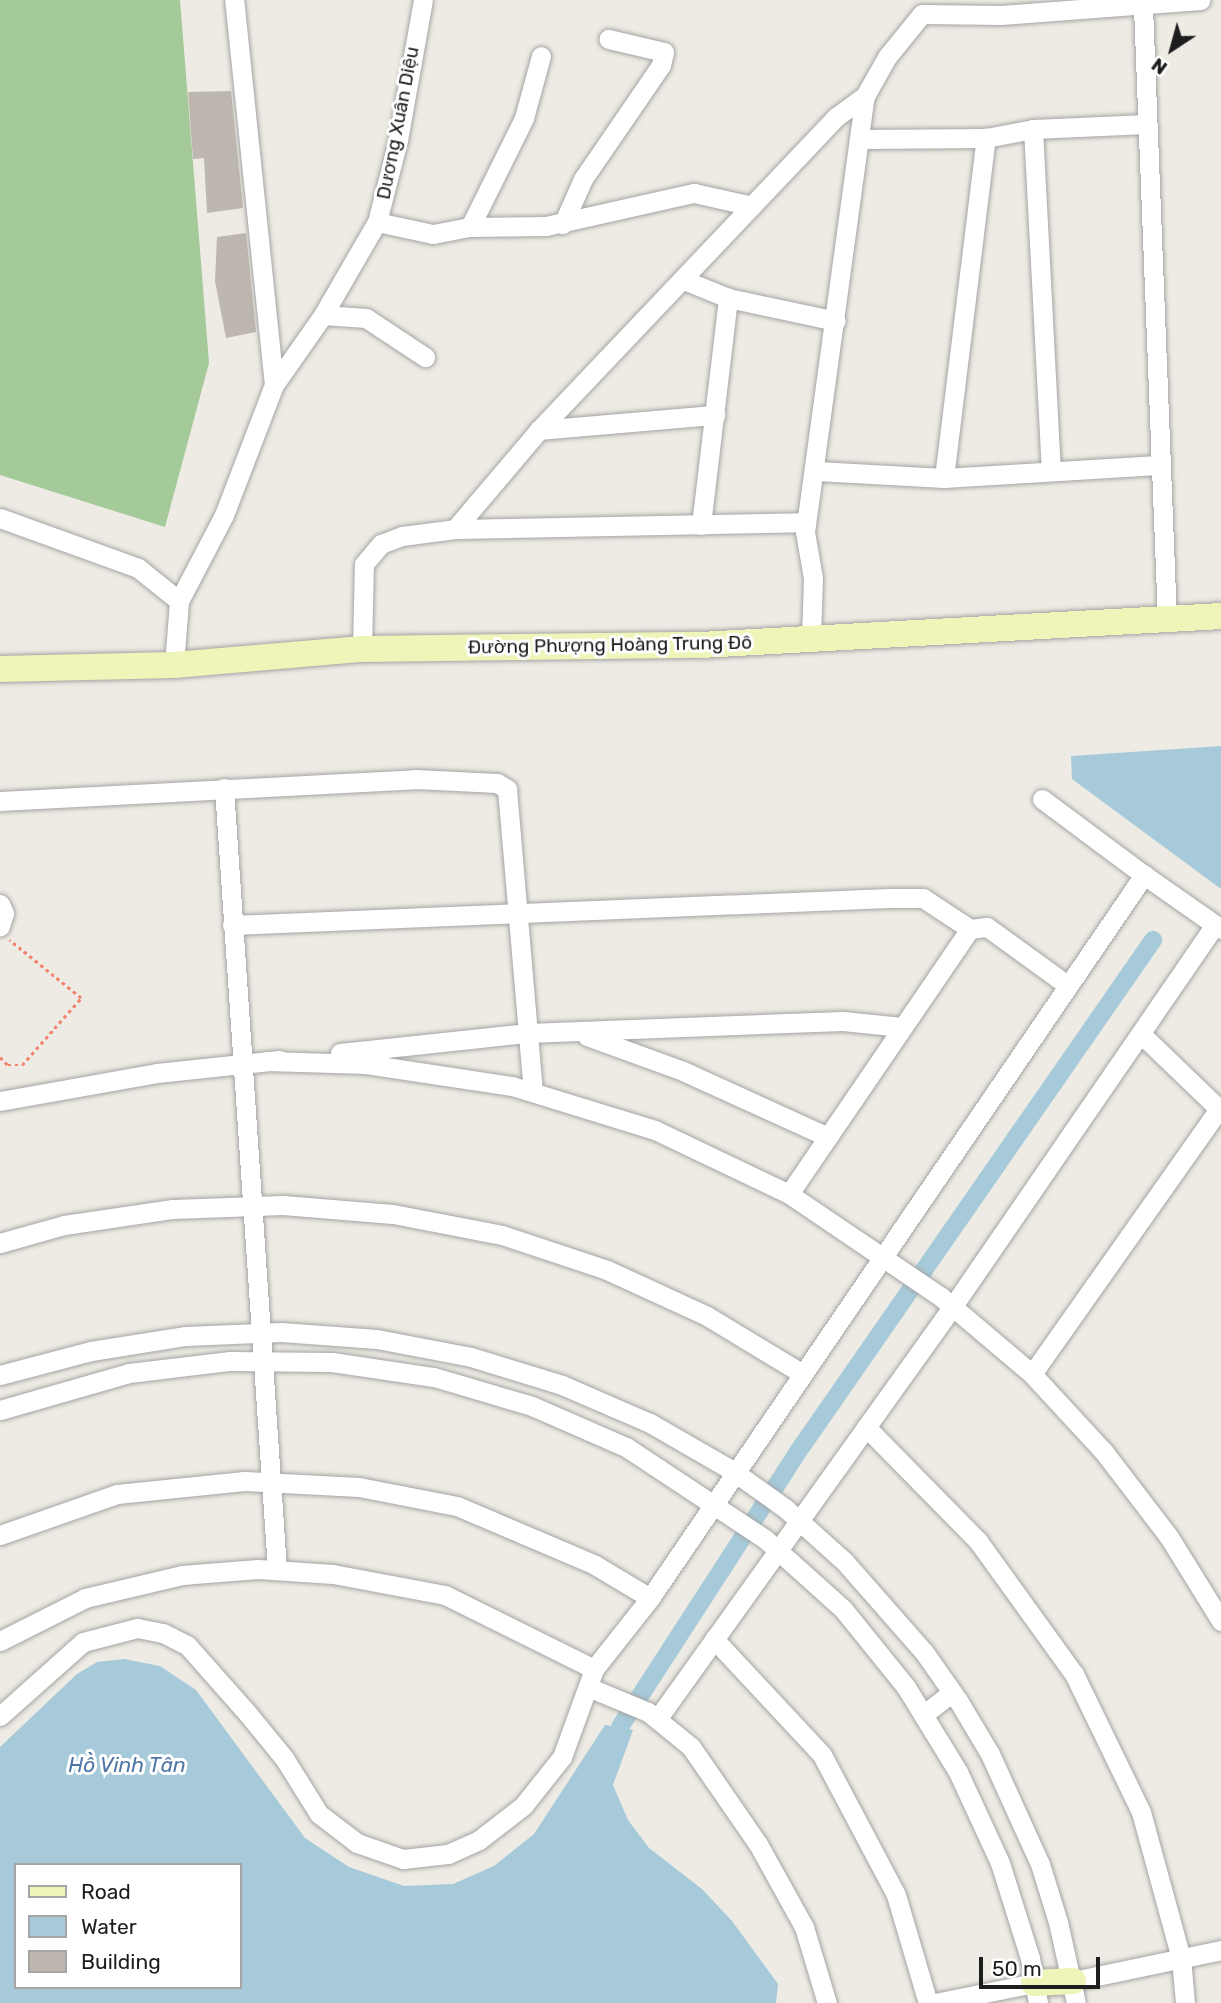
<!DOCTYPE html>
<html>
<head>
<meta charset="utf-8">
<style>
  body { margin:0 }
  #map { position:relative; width:1221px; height:2003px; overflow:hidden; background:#edebe3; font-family:Rubik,sans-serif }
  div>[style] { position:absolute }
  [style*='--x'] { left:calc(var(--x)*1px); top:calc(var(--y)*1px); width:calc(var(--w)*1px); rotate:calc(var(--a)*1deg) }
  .forest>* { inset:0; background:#a5ca9a }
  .water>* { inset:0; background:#a6cad9 }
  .canal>* { height:18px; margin:-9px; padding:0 9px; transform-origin:9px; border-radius:9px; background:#a6cad9 }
  .building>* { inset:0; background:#beb7b0 }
  .path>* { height:2.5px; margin-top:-1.25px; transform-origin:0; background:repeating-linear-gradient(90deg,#f18570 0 3.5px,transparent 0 7px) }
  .roads { filter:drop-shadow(0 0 2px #a4a4a4) drop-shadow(0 0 2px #a4a4a4) }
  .street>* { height:19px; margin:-9.5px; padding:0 9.5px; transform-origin:9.5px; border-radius:9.5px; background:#fff }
  .secondary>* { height:26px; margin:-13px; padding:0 13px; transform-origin:13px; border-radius:13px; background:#eff5b9 }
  span { translate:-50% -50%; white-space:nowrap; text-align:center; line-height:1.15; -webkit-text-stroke:6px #fff; paint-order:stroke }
  .street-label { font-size:19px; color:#1d1d1d }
  .water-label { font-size:21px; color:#4f76a6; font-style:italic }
  .legend { position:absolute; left:14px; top:1863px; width:228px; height:126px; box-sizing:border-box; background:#fff; border:2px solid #a5a5a5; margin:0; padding:9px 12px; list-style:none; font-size:21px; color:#1d1d1d }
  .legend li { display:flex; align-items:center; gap:14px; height:35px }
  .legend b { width:35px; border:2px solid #a5a5a5 }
  .north { position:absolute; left:1137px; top:14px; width:70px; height:70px; -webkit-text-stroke:5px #fff; paint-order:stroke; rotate:216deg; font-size:19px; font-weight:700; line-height:28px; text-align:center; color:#1d1d1d }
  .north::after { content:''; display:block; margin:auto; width:24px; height:32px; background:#1d1d1d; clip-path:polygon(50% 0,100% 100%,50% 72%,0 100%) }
  .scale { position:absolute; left:979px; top:1957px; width:121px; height:32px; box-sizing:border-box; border:4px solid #1d1d1d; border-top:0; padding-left:9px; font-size:21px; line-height:24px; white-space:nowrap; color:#1d1d1d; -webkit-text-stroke:5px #fff; paint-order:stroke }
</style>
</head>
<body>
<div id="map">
  <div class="forest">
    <div style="clip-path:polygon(0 0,180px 0,209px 363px,165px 527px,0 475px)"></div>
  </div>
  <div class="water">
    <div style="clip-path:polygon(1221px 746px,1221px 889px,1072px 779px,1071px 756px)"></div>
    <div style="clip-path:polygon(evenodd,124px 1659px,160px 1666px,196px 1690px,305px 1838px,349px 1867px,404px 1886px,453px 1884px,494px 1866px,534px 1834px,605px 1725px,633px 1730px,613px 1785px,628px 1820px,649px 1848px,702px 1889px,732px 1921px,778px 1984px,776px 2003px,0 2003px,0 1747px,77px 1674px,97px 1662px,124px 1659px,16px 1865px,240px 1865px,240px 1987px,16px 1987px,16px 1865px)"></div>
  </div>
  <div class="canal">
    <div style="--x:620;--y:1727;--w:335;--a:-57.1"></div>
    <div style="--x:802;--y:1446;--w:616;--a:-55.25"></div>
  </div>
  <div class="building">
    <div style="clip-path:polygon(231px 91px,243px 208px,207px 213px,204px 158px,193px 159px,188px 92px)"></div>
    <div style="clip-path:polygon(246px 233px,256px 332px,226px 338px,215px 281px,217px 237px)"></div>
  </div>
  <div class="path">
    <div style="--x:0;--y:1057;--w:11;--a:45"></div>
    <div style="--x:8;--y:1065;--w:14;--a:0"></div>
    <div style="--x:22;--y:1065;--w:89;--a:-48.6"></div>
    <div style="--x:81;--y:998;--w:92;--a:-141.1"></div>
  </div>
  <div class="roads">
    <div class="street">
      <div style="--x:1143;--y:7;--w:613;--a:87.76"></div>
      <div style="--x:922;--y:14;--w:79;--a:0.7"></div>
      <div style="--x:1001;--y:15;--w:200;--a:-4.3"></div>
      <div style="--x:1033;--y:129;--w:342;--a:87"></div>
      <div style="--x:861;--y:139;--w:125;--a:-0.5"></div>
      <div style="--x:986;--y:138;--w:48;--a:-10.8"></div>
      <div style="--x:1033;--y:129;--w:114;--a:-2.5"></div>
      <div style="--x:377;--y:222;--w:57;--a:12.1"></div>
      <div style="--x:433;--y:234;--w:38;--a:-11"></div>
      <div style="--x:470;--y:227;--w:76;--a:-0.8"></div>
      <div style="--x:546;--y:226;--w:152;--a:-12.6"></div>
      <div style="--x:694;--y:193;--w:59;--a:12.6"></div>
      <div style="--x:563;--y:224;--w:49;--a:-66"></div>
      <div style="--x:583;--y:179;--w:138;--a:-55.6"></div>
      <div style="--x:661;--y:65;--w:13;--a:-77"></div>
      <div style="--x:664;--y:52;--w:57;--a:-166.7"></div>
      <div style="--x:470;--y:227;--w:122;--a:-63.6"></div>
      <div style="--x:524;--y:118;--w:64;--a:-74.7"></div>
      <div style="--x:684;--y:280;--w:48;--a:22.2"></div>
      <div style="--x:728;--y:298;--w:110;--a:12"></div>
      <div style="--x:323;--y:315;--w:43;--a:4"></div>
      <div style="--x:366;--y:318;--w:71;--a:33.5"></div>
      <div style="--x:274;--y:385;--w:85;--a:-55"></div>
      <div style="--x:323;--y:315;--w:108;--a:-59.9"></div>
      <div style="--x:377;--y:222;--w:85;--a:-75.6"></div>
      <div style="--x:398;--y:140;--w:142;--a:-79.9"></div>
      <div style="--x:539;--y:430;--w:177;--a:-4.9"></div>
      <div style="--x:817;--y:471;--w:127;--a:3.2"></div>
      <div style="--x:944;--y:478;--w:214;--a:-3.5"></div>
      <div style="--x:944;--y:478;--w:343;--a:-83"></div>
      <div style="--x:0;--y:518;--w:147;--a:19.9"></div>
      <div style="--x:138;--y:568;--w:53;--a:38.8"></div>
      <div style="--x:701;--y:525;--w:229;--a:-83.2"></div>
      <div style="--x:455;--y:529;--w:130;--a:-49.7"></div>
      <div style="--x:539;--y:430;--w:431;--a:-46.5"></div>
      <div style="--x:836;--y:117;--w:36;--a:-36"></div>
      <div style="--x:811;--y:638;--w:60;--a:-88.1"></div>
      <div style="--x:813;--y:578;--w:47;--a:-99.9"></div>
      <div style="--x:805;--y:532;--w:440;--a:-82.2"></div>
      <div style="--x:865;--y:96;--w:45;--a:-60.6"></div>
      <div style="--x:887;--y:57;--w:55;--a:-50.9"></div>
      <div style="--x:362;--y:649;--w:85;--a:-88.7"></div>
      <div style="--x:364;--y:564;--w:26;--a:-50"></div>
      <div style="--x:381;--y:544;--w:22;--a:-21"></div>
      <div style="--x:402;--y:536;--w:53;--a:-7.5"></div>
      <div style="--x:455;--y:529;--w:351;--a:-1.1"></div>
      <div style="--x:174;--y:665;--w:64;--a:-85.5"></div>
      <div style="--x:179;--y:601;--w:97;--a:-62.4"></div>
      <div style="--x:224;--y:515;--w:139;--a:-69"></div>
      <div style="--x:274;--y:385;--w:387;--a:-95.9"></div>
      <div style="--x:224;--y:788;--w:784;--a:86.12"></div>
      <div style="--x:1042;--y:799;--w:127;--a:36.7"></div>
      <div style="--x:0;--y:801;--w:416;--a:-3"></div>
      <div style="--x:415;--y:779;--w:82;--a:2.8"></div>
      <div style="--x:497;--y:783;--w:12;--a:31"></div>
      <div style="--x:507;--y:789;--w:304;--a:85.1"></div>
      <div style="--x:0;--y:904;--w:10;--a:66"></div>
      <div style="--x:4;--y:913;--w:14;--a:107"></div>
      <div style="--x:232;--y:925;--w:657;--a:-2.36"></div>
      <div style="--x:888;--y:898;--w:35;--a:0"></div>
      <div style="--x:923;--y:898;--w:56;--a:33.4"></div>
      <div style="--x:587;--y:1036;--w:102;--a:20"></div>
      <div style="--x:683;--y:1071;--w:159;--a:24.5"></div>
      <div style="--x:340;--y:1053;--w:189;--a:-6.1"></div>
      <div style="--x:528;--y:1033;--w:315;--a:-2.2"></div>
      <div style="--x:843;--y:1021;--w:59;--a:5.8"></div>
      <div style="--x:267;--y:1061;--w:99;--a:1.7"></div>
      <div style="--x:366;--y:1064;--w:148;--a:8.6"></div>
      <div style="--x:512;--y:1086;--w:150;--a:17.1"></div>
      <div style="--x:655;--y:1130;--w:148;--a:25.5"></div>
      <div style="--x:789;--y:1194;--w:184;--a:34.1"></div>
      <div style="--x:941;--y:1297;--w:119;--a:40.2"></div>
      <div style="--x:1032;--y:1374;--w:106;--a:47.3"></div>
      <div style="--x:1104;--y:1452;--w:107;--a:52.6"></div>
      <div style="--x:1169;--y:1537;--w:99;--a:58.2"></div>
      <div style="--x:0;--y:1101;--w:159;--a:-10.1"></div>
      <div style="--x:157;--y:1073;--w:123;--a:-6.1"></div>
      <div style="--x:789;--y:1194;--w:321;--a:-55.7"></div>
      <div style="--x:970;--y:929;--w:17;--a:-7"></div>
      <div style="--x:987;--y:927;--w:99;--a:35.9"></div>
      <div style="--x:0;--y:1243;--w:66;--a:-15.7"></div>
      <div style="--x:64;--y:1225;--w:110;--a:-8.4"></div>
      <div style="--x:173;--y:1209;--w:110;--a:-2.1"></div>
      <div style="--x:283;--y:1205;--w:110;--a:4.7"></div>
      <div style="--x:393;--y:1214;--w:111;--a:10.9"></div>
      <div style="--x:502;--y:1235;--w:111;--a:18.4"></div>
      <div style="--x:607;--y:1270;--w:110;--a:24.7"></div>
      <div style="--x:707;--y:1316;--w:110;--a:31.2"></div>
      <div style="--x:1032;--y:1374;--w:324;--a:-54.8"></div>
      <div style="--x:1219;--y:1109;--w:108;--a:-136.1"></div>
      <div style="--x:0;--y:1375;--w:94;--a:-14.8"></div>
      <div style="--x:91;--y:1351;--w:96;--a:-9"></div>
      <div style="--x:186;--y:1336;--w:95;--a:-2.4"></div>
      <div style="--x:281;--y:1332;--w:96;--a:4.2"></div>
      <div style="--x:377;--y:1339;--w:96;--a:10.8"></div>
      <div style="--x:471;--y:1357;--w:95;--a:17.1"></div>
      <div style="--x:562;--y:1385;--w:96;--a:23.4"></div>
      <div style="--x:650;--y:1423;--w:96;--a:30"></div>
      <div style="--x:733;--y:1471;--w:65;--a:35.6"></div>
      <div style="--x:786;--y:1509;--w:78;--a:41.9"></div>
      <div style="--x:844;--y:1561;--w:121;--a:48.7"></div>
      <div style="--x:924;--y:1652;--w:61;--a:55"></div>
      <div style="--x:959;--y:1702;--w:61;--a:59.2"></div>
      <div style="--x:990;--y:1754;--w:121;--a:65.6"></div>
      <div style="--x:1040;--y:1864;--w:61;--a:72.8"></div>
      <div style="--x:1058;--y:1922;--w:83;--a:77.5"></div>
      <div style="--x:0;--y:1410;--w:134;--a:-16"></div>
      <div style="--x:129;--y:1373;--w:102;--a:-6.8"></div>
      <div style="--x:230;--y:1361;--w:102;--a:0.6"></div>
      <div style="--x:332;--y:1362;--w:103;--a:8.4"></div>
      <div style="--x:434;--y:1377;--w:102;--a:16.5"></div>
      <div style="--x:532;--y:1406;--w:103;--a:23.6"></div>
      <div style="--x:626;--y:1447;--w:167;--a:33.5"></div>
      <div style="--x:765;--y:1539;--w:105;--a:41.9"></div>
      <div style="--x:843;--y:1609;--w:100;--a:51.1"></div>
      <div style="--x:906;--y:1687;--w:100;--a:58.5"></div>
      <div style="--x:958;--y:1772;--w:100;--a:65.2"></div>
      <div style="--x:1000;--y:1863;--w:100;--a:72.5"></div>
      <div style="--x:1030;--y:1958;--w:46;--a:79.9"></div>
      <div style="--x:866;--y:1427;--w:160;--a:45.5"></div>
      <div style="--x:978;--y:1541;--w:164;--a:54.2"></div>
      <div style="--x:1074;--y:1674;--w:153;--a:64.1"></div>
      <div style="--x:1141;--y:1812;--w:151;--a:74.7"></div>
      <div style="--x:1181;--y:1958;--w:45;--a:84.9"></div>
      <div style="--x:0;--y:1535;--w:124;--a:-19.3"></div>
      <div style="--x:117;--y:1494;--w:128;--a:-5.8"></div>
      <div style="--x:244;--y:1481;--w:115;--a:3"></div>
      <div style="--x:359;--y:1487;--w:100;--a:11"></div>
      <div style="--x:457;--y:1506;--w:150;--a:23.1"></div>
      <div style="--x:595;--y:1565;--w:64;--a:31"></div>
      <div style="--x:714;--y:1639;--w:158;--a:47"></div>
      <div style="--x:822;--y:1755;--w:158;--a:62.1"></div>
      <div style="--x:896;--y:1895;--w:113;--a:73.5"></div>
      <div style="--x:0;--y:1641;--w:95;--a:-26.8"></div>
      <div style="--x:85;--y:1598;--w:100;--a:-13.3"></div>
      <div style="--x:182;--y:1575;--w:76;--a:-4.5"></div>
      <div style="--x:258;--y:1569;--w:75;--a:3.8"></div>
      <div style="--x:333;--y:1574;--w:114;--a:10.6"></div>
      <div style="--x:445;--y:1595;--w:166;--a:26.4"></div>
      <div style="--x:594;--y:1669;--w:90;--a:-51.7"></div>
      <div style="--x:650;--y:1598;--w:876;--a:-55.66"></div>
      <div style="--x:1144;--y:875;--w:94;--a:35"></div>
      <div style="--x:588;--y:1687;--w:65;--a:22.6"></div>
      <div style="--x:648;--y:1712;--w:55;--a:39.1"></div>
      <div style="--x:691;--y:1747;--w:118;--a:55.4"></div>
      <div style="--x:758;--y:1844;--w:95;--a:61"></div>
      <div style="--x:804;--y:1927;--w:79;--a:73.2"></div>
      <div style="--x:923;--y:1715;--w:37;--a:-38"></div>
      <div style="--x:0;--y:1716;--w:111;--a:-41.7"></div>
      <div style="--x:83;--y:1642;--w:56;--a:-14.5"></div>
      <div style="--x:137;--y:1628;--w:26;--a:11"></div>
      <div style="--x:163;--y:1633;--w:27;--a:27"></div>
      <div style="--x:187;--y:1645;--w:92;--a:48.5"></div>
      <div style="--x:248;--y:1714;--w:57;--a:50.7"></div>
      <div style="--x:284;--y:1758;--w:66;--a:58"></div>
      <div style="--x:319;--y:1814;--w:48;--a:37.3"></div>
      <div style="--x:357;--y:1843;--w:49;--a:19.2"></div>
      <div style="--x:403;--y:1859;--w:45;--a:-6.3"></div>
      <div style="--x:448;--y:1854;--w:34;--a:-24"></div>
      <div style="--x:479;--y:1840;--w:56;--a:-37.7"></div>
      <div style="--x:523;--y:1806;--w:63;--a:-51.5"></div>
      <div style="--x:562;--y:1757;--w:94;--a:-70"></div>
      <div style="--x:658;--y:1718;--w:507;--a:-54.4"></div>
      <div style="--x:953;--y:1306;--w:462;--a:-55.5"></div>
      <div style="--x:1073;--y:1981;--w:151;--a:-11.8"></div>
      <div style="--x:935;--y:2003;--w:101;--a:-11.4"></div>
    </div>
    <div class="secondary">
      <div style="--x:0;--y:669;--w:174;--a:-1.3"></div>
      <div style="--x:174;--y:665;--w:189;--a:-4.9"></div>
      <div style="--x:362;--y:649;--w:339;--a:-0.7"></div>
      <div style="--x:701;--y:645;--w:521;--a:-3.19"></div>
      <div style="--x:1034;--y:1983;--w:39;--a:-3"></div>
    </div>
  </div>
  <div class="street-label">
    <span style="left:398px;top:123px;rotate:-79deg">Dương Xuân Diệu</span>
    <span style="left:610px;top:645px;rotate:-1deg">Đường Phượng Hoàng Trung Đô</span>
  </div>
  <div class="water-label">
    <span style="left:127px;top:1765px">Hồ Vinh Tân</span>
  </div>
  <ul class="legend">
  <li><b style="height:9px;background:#eff5b9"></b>Road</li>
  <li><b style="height:19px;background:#a6cad9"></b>Water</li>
  <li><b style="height:19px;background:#beb7b0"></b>Building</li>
  </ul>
  <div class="north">N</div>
  <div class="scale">50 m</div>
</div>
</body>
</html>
